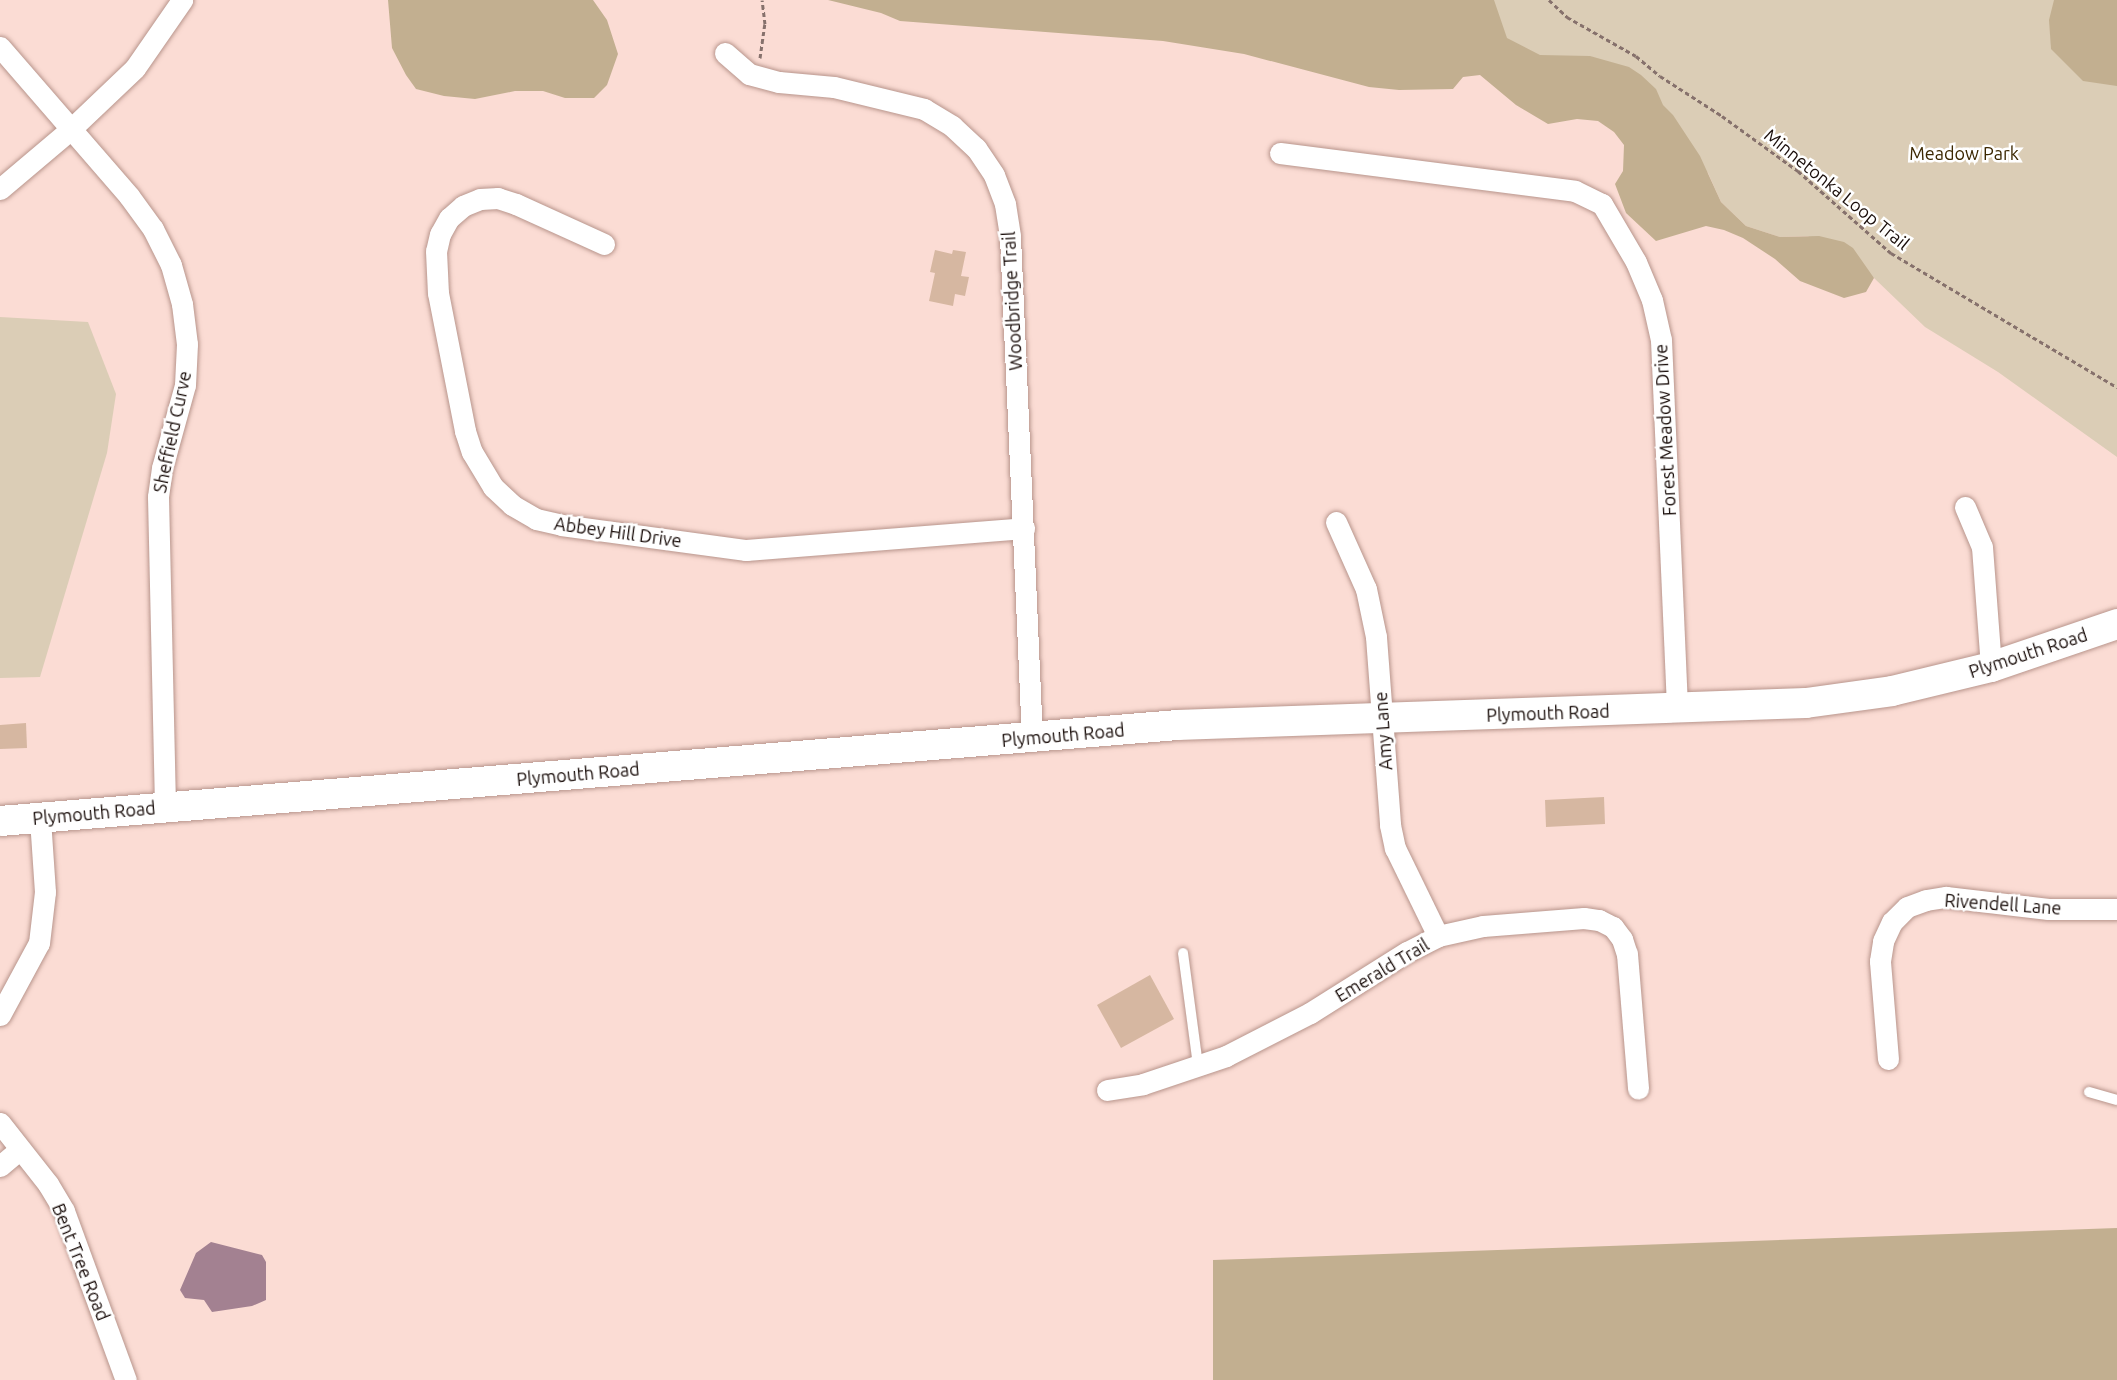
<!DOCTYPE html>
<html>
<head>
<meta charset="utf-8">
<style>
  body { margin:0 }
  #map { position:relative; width:2117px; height:1380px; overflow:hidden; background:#fbdcd4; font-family:Ubuntu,sans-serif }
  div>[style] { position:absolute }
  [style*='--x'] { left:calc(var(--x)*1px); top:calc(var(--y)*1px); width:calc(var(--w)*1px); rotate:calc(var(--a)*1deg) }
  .green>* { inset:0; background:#dbcdb6 }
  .forest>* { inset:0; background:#c2af90 }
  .water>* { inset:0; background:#a38191 }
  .building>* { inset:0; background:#d6b7a1 }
  .path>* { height:3px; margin-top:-1.5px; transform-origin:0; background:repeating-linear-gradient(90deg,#86716c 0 4.5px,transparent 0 7.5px) }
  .roads { filter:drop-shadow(0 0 2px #b8958c) drop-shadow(0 0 2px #b8958c) }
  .lane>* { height:10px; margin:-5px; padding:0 5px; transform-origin:5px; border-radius:5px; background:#fff }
  .street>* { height:21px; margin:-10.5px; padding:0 10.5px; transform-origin:10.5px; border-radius:10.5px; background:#fff }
  .secondary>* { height:30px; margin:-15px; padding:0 15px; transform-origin:15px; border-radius:15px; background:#fff }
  span { translate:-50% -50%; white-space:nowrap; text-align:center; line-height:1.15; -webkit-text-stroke:5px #fff; paint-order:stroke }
  .park-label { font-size:18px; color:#3b2700 }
  .street-label { font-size:18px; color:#190d0a }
</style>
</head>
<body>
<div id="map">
  <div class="green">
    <div style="clip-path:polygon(1296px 0,2117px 0,2117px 457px,1998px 372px,1925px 327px,1874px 278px,1808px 236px,1780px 237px,1746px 226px,1721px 202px,1708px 173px,1606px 109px)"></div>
    <div style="clip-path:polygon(0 317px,88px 322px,116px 394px,107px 453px,40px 677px,0 678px)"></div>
  </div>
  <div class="forest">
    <div style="clip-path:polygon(388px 0,593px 0,607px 20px,618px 54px,607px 85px,594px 98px,565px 98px,543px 91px,515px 91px,475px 99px,444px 96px,416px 89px,406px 75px,392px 48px)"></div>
    <div style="clip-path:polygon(828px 0,1494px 0,1507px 38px,1540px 55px,1590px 56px,1629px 67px,1641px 75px,1656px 89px,1663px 105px,1673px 115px,1700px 156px,1721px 202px,1746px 226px,1780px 237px,1819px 236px,1844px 242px,1853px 248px,1874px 278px,1866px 292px,1844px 298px,1800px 281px,1775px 259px,1743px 238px,1724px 230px,1706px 226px,1656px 241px,1626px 213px,1615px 184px,1623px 171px,1624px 145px,1614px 132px,1598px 121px,1577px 119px,1548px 124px,1516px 105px,1480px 75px,1463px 77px,1453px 89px,1399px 90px,1369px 87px,1244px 54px,1163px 41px,900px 21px,881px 13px)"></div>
    <div style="clip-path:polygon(2054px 0,2117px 0,2117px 86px,2083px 81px,2051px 49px,2049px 20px)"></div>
    <div style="clip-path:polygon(2117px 1228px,2117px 1380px,1213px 1380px,1213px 1260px)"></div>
  </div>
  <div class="water">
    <div style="clip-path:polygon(211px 1242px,262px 1255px,266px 1262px,266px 1300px,252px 1306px,212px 1312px,204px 1300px,185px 1298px,180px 1290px,196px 1253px)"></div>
  </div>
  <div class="building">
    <div style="clip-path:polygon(935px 250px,952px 254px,953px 250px,966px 252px,961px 276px,969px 277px,965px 296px,955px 294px,953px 306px,929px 301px,935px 273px,930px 272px)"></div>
    <div style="clip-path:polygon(26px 723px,27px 748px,0 749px,0 725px)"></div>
    <div style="clip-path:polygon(1604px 797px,1605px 824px,1546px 827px,1545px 800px)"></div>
    <div style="clip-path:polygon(1150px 975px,1174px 1019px,1121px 1048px,1097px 1005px)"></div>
  </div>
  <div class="path">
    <div style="--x:1549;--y:0;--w:25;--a:43"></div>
    <div style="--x:1567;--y:17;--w:79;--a:29.5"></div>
    <div style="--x:1636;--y:56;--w:31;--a:40"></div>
    <div style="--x:1660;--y:76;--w:74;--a:32.8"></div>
    <div style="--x:1722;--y:116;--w:94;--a:35.9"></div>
    <div style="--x:1798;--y:171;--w:124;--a:41.4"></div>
    <div style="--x:1891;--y:253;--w:263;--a:30.7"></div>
    <div style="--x:760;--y:58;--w:34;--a:-82"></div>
    <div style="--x:765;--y:24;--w:24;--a:-97"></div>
  </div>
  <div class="roads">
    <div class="lane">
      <div style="--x:1183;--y:953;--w:114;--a:82.4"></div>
      <div style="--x:2089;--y:1092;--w:29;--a:16"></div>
    </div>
    <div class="street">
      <div style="--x:0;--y:47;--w:197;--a:49.1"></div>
      <div style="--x:129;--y:196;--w:41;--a:54"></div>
      <div style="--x:153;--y:229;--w:40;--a:63.4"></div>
      <div style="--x:171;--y:265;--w:41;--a:74.2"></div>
      <div style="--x:182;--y:304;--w:40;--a:82.9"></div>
      <div style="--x:187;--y:344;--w:41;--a:92.8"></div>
      <div style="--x:185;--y:385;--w:86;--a:105.5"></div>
      <div style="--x:162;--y:468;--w:29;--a:98"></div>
      <div style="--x:158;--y:497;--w:309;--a:88.7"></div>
      <div style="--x:725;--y:53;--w:32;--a:41"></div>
      <div style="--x:749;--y:74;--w:31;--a:15"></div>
      <div style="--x:779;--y:82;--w:55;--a:5.2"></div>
      <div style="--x:834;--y:87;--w:93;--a:13.7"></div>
      <div style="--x:924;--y:109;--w:33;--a:31"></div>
      <div style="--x:952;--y:126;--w:33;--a:43"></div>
      <div style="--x:976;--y:148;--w:32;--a:56"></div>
      <div style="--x:994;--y:175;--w:31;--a:69"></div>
      <div style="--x:1005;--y:204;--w:33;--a:81"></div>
      <div style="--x:1010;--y:237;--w:501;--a:87.49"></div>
      <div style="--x:1280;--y:153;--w:297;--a:7.3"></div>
      <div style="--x:1575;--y:191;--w:30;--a:26"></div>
      <div style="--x:1602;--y:204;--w:67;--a:59.6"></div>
      <div style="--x:1636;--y:262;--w:41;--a:67.2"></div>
      <div style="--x:1652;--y:300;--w:41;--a:77.3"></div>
      <div style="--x:1661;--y:340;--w:369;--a:87.5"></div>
      <div style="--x:0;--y:189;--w:93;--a:-40.2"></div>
      <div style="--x:71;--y:129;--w:88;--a:-43.6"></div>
      <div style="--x:135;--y:68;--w:83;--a:-55.3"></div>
      <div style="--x:604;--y:244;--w:97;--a:-155.6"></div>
      <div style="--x:516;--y:204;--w:19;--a:-162"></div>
      <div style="--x:498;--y:198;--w:18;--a:177"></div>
      <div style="--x:480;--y:199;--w:18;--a:158"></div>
      <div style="--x:463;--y:206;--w:18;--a:139"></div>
      <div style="--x:449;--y:218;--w:18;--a:119"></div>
      <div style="--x:440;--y:234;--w:17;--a:103"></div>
      <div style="--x:436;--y:251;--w:42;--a:87.3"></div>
      <div style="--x:438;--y:293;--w:141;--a:78.9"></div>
      <div style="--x:465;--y:431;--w:22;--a:72"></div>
      <div style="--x:472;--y:452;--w:41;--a:59"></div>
      <div style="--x:493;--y:487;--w:26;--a:43"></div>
      <div style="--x:512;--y:505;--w:28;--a:30"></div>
      <div style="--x:536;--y:519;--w:26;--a:13"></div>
      <div style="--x:561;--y:525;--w:187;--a:7.7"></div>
      <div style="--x:746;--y:550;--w:279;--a:-4.5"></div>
      <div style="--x:1965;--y:507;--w:43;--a:67"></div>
      <div style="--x:1982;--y:547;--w:120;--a:85.7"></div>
      <div style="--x:1336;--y:522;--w:73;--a:65.9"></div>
      <div style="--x:1366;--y:589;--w:49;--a:78.2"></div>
      <div style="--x:1376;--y:637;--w:189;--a:85.7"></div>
      <div style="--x:1390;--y:825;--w:24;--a:78"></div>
      <div style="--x:1395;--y:848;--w:98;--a:64"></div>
      <div style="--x:0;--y:1015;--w:82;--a:-61.6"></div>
      <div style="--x:39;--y:943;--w:51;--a:-83.3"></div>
      <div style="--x:45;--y:892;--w:74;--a:-93.9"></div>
      <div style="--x:1888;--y:1059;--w:98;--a:-94.7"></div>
      <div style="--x:1880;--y:961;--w:20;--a:-81"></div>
      <div style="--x:1883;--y:941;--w:21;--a:-65"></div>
      <div style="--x:1892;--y:922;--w:21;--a:-45"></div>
      <div style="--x:1907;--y:907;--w:20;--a:-20"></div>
      <div style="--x:1926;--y:900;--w:20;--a:-9"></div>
      <div style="--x:1946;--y:897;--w:103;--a:6.7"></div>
      <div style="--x:2048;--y:909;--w:69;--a:0"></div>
      <div style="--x:1107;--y:1090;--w:36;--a:-9"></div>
      <div style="--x:1143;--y:1084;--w:88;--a:-18.6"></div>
      <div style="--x:1226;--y:1056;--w:94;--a:-27.1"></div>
      <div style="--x:1310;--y:1013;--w:115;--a:-32.2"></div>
      <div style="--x:1407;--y:952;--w:35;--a:-27"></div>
      <div style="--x:1438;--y:936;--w:46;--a:-12.5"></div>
      <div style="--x:1483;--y:926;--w:101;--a:-4.5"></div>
      <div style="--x:1584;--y:918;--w:15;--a:8"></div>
      <div style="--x:1599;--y:920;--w:16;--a:27"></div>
      <div style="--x:1613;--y:927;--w:15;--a:53"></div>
      <div style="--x:1622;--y:939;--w:16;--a:72"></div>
      <div style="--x:1627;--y:954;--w:135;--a:85.3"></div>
      <div style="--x:0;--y:1123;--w:78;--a:51.8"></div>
      <div style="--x:48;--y:1184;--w:31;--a:59"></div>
      <div style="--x:64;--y:1211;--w:180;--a:69.9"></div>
      <div style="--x:0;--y:1166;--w:26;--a:-40"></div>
    </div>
    <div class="secondary">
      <div style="--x:0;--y:821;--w:1181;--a:-4.66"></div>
      <div style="--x:1177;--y:725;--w:629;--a:-2"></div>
      <div style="--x:1806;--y:703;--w:87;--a:-7.9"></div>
      <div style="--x:1892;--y:691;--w:102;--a:-13.6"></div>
      <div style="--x:1991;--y:667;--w:133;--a:-18.8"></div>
    </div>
  </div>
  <div class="park-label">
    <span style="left:1964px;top:153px">Meadow Park</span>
  </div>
  <div class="street-label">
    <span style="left:1837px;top:189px;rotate:39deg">Minnetonka Loop Trail</span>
    <span style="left:1012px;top:301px;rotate:-93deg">Woodbridge Trail</span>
    <span style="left:1665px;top:430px;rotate:-93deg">Forest Meadow Drive</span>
    <span style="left:172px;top:432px;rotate:-78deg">Sheffield Curve</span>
    <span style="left:618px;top:532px;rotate:8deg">Abbey Hill Drive</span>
    <span style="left:2028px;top:653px;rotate:-18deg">Plymouth Road</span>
    <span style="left:1548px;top:713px;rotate:-2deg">Plymouth Road</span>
    <span style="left:1383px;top:731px;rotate:-94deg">Amy Lane</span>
    <span style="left:1063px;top:735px;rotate:-5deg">Plymouth Road</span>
    <span style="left:578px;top:774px;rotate:-5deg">Plymouth Road</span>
    <span style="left:94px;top:813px;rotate:-5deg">Plymouth Road</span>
    <span style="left:2003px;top:904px;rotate:4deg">Rivendell Lane</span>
    <span style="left:1382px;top:970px;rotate:-31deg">Emerald Trail</span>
    <span style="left:81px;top:1262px;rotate:68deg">Bent Tree Road</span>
  </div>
</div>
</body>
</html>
